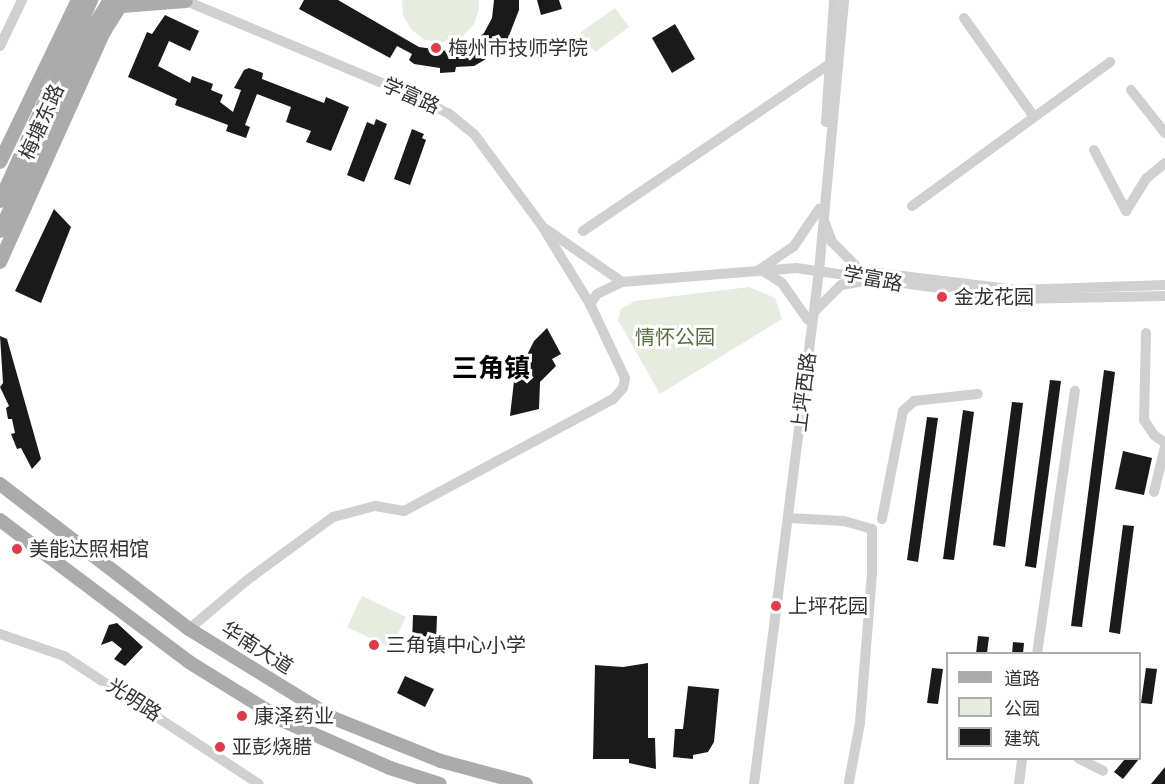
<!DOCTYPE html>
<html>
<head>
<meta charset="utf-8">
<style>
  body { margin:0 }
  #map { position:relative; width:1165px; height:784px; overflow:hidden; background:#fff; font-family:Karla,"Noto Sans SC",sans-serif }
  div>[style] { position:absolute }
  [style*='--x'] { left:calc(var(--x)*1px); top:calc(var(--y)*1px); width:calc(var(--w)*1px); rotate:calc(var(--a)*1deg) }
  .green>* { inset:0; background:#e6ecdf }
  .building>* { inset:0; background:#1a1a1a }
  .minor>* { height:10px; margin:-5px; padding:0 5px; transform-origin:5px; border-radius:5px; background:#d0d0d0 }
  .major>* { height:14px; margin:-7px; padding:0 7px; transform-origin:7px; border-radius:7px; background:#ababab }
  .dots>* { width:16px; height:16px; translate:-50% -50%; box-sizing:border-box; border:3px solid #fff; border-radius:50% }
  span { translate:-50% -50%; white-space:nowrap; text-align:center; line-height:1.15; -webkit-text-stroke:6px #fff; paint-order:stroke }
  .poi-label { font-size:20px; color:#333 }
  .left { translate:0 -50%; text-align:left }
  .street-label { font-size:20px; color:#333 }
  .park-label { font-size:20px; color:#56703f }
  .district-label { font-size:26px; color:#000; font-weight:700 }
  .legend { position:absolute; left:946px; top:652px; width:195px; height:108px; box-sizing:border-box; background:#fff; border:2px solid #adadad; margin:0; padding:8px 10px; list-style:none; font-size:18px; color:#333 }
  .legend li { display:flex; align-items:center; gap:12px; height:30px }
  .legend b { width:30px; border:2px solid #adadad }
</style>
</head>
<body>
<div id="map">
  <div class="green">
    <div style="clip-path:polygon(402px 0,479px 0,479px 9px,474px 24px,463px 36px,439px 43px,423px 39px,411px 29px,403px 15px)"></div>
    <div style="clip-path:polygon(615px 8px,629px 27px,595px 52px,581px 32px)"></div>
    <div style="clip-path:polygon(749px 287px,775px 298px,782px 319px,660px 394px,618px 320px,621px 309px,635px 301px)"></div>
    <div style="clip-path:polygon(362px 596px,406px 617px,391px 648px,347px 627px)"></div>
  </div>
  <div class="building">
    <div style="clip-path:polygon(304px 0,338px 0,419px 47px,447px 51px,469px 47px,484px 33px,492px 18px,494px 0,519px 0,519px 10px,505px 46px,493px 55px,474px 66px,456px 67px,455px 72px,440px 73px,440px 68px,414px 64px,409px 60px,412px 54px,397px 46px,390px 58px,299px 9px)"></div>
    <div style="clip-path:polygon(537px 0,559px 0,562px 9px,541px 15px)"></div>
    <div style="clip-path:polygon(165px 15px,199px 31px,190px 51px,169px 41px,158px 66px,190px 83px,192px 76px,213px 84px,211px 90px,223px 95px,220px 102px,233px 112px,241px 90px,234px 88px,244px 70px,249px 68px,263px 73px,262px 79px,324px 103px,326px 97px,349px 107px,331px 151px,306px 142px,311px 131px,286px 122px,291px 107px,257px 94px,245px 125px,250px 127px,246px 138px,226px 131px,228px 125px,175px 105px,177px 99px,128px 77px,147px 32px,152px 34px)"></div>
    <div style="clip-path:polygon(675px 24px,695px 59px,672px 73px,652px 38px)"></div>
    <div style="clip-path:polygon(376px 119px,387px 124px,364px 182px,347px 175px,367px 122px,374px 125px)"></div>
    <div style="clip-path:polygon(412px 129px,424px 134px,422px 138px,426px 140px,410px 185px,394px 179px)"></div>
    <div style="clip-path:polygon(54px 209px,71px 227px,41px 303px,15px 291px)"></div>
    <div style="clip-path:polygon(547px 328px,561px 354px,552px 359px,556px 366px,540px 382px,539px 409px,510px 416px,514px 381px,534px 341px)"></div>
    <div style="clip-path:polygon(0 336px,7px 339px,41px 459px,32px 469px,21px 448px,17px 449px,11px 434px,15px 433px,12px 419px,8px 419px,6px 408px,9px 406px,0 387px,3px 383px)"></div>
    <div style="clip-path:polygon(1104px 370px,1115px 372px,1082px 627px,1071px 626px)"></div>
    <div style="clip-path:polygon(1050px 380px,1061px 381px,1036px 568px,1025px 566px)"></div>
    <div style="clip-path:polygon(1012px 402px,1023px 403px,1005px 547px,993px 545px)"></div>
    <div style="clip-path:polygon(963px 410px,974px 412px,954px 560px,943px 559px)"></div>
    <div style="clip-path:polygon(927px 417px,938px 418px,918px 562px,907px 560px)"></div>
    <div style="clip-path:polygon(1123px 451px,1152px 458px,1144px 495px,1115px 489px)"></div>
    <div style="clip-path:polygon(1123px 525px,1134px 526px,1120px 634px,1109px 632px)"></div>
    <div style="clip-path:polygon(413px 615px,437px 616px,436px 644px,412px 643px)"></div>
    <div style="clip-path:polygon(117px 623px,143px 647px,125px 666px,114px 659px,122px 649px,112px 641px,101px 645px,109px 625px)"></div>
    <div style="clip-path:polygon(978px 636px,989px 637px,987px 653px,976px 654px)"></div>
    <div style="clip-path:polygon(1013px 642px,1024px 643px,1023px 654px,1012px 654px)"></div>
    <div style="clip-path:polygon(648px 663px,648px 738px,655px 738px,656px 769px,629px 763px,629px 759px,593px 759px,595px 665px,623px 667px)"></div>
    <div style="clip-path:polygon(932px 668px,943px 669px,938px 704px,927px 703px)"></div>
    <div style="clip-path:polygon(1146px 668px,1157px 669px,1152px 704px,1141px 703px)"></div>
    <div style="clip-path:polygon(405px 676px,434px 689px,425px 707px,397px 693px)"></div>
    <div style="clip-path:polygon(688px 686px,719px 689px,714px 742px,708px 752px,693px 755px,693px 759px,673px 757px,675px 729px,683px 729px)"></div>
    <div style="clip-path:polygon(1125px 759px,1139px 759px,1123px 779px,1114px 772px)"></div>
    <div style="clip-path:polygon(1165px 767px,1165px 784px,1151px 784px)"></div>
  </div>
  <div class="minor">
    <div style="--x:186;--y:1;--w:249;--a:22.7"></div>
    <div style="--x:416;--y:97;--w:36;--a:27"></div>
    <div style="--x:448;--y:113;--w:33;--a:39"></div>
    <div style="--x:474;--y:134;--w:114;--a:53.5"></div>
    <div style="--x:542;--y:226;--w:92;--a:58.4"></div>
    <div style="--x:590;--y:304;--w:82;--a:64.7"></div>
    <div style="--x:625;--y:378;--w:10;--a:101"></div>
    <div style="--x:623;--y:388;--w:15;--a:132"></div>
    <div style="--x:613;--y:399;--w:237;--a:151.8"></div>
    <div style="--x:404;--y:511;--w:29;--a:-170"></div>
    <div style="--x:375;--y:506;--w:43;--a:165.3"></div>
    <div style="--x:333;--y:517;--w:108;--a:143.7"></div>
    <div style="--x:246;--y:581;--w:75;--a:139.9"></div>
    <div style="--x:964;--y:18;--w:121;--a:54.7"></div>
    <div style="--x:0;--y:46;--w:51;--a:-64.4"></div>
    <div style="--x:1131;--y:90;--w:55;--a:51.7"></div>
    <div style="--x:826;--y:122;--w:122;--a:-86.2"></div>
    <div style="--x:1094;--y:150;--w:69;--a:62.3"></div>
    <div style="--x:912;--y:206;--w:245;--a:-36"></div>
    <div style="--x:1126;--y:211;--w:39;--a:-58"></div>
    <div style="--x:1147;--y:178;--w:23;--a:-40"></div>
    <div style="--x:825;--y:223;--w:20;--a:70"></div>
    <div style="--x:832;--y:242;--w:48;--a:45"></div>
    <div style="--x:546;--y:229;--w:93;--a:34.9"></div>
    <div style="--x:583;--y:231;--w:298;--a:-34.1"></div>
    <div style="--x:759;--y:270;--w:42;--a:-34.4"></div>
    <div style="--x:794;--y:246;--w:45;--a:-56"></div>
    <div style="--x:763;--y:271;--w:22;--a:32"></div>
    <div style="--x:782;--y:283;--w:45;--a:54.9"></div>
    <div style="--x:878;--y:273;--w:140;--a:7"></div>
    <div style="--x:1017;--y:290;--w:148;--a:-1.9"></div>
    <div style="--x:590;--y:304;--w:12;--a:-55"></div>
    <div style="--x:597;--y:294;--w:28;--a:-26"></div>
    <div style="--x:622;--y:282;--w:175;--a:-4.6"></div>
    <div style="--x:796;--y:268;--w:222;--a:8"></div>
    <div style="--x:1016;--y:299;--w:149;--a:-1.2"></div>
    <div style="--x:816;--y:310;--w:35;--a:-45"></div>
    <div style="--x:841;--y:285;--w:29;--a:-10"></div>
    <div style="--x:1146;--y:333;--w:87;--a:91.3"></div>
    <div style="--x:1144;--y:420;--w:18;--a:56"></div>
    <div style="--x:1154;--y:435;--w:14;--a:36"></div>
    <div style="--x:1154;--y:492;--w:46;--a:-76.3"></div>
    <div style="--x:788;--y:518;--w:56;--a:3.1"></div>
    <div style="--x:844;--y:521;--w:29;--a:16"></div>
    <div style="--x:872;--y:529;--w:44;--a:90"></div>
    <div style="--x:872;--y:573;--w:150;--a:94.6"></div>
    <div style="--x:860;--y:723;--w:60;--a:100.6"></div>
    <div style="--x:882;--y:519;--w:110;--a:-79"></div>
    <div style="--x:903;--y:411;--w:15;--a:-42"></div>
    <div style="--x:914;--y:401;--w:64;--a:-6.2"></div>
    <div style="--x:0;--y:634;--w:68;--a:19"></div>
    <div style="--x:64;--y:656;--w:233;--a:33.3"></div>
    <div style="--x:1037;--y:654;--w:266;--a:-81.8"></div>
    <div style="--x:1078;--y:758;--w:28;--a:27"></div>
    <div style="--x:754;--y:784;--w:517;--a:-82.78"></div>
    <div style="--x:819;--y:271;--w:272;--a:-84.7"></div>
    <div style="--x:1019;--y:784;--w:26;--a:-83"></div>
  </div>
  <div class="major">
    <div style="--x:122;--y:6;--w:64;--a:-4.5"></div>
    <div style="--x:0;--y:162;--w:180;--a:-64.3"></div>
    <div style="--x:0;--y:201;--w:221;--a:-65.6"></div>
    <div style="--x:0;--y:231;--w:228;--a:-65.3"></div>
    <div style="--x:95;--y:24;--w:28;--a:-58"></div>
    <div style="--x:0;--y:262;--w:252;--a:-65.7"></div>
    <div style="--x:104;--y:32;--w:38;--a:-58"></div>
    <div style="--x:0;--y:484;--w:238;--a:37.5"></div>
    <div style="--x:189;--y:629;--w:169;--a:31.7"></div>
    <div style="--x:333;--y:718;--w:116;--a:21.7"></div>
    <div style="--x:441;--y:761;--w:88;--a:15.1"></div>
    <div style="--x:0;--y:520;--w:236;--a:36.9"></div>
    <div style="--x:189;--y:662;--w:112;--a:31.8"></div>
    <div style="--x:284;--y:721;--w:116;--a:23.9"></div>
    <div style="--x:390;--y:768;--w:52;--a:17.7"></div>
  </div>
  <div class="dots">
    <div style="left:436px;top:48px;background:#e63946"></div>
    <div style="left:942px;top:297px;background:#e63946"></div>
    <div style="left:17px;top:549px;background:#e63946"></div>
    <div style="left:776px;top:606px;background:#e63946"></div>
    <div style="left:374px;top:645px;background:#e63946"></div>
    <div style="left:242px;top:716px;background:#e63946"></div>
    <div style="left:220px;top:747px;background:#e63946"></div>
  </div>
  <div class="poi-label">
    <span class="left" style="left:448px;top:48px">梅州市技师学院</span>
    <span class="left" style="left:954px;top:297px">金龙花园</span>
    <span class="left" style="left:29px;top:549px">美能达照相馆</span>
    <span class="left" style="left:788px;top:606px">上坪花园</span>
    <span class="left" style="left:386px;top:645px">三角镇中心小学</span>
    <span class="left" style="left:254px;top:716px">康泽药业</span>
    <span class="left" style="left:232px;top:747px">亚彭烧腊</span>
  </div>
  <div class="street-label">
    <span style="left:411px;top:96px;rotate:24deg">学富路</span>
    <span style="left:42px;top:122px;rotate:-66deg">梅塘东路</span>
    <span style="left:873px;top:279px;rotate:11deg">学富路</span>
    <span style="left:804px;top:392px;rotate:-83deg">上坪西路</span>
    <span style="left:257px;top:648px;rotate:32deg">华南大道</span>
    <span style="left:134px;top:700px;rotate:33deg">光明路</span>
  </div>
  <div class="park-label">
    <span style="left:675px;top:337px">情怀公园</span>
  </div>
  <div class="district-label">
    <span style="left:491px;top:369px">三角镇</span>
  </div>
  <ul class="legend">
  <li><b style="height:8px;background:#ababab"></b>道路</li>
  <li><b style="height:16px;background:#e6ecdf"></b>公园</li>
  <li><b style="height:16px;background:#1a1a1a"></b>建筑</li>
  </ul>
</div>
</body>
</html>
